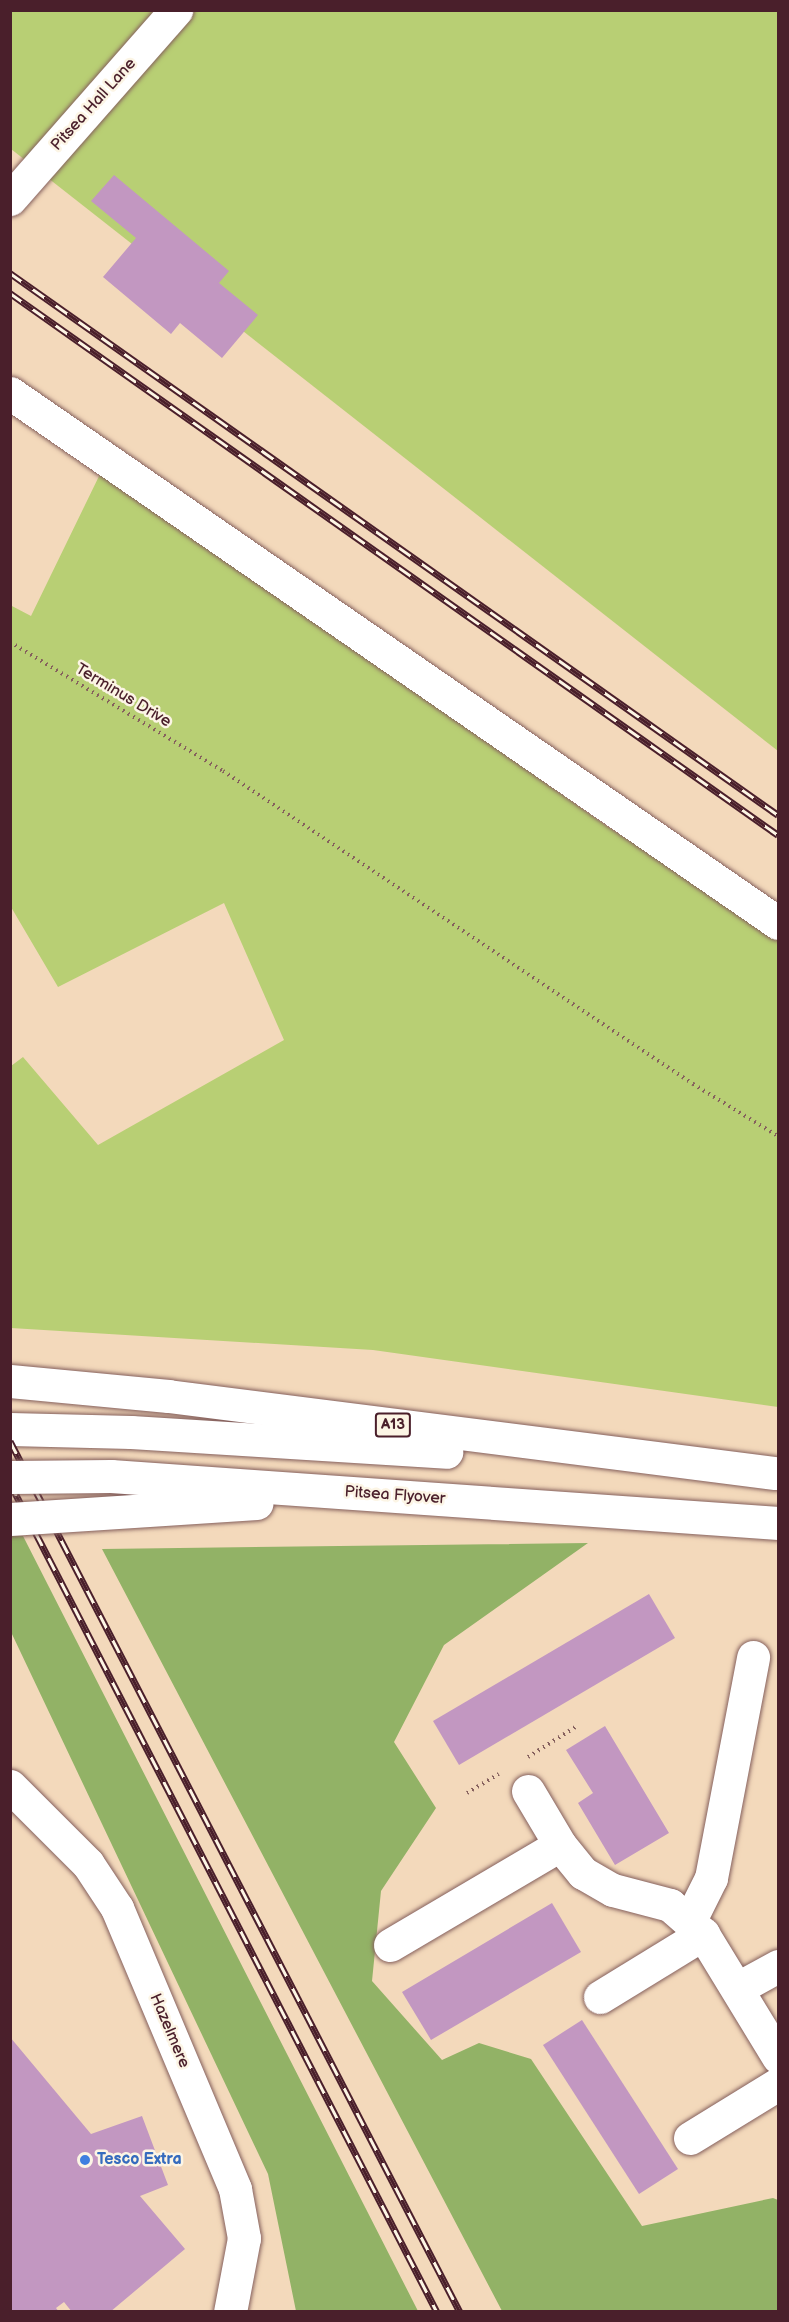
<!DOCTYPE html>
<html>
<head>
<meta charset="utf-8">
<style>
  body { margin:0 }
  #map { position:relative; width:789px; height:2322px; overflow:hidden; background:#f3d9bb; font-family:"Balsamiq Sans",sans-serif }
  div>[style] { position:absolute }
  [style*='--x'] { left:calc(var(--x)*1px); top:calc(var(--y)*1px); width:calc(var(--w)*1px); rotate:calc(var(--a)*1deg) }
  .green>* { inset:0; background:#b8cf74 }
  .forest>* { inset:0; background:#92b266 }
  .building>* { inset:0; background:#c297c1 }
  .path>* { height:4px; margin-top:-2px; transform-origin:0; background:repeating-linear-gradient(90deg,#85605d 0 1.5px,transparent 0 6px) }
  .roads { filter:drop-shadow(0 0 2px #85605d) drop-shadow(0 0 2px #85605d) }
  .minor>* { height:33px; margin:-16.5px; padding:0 16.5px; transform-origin:16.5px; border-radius:16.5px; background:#fff }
  .highway>* { height:33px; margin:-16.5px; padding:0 16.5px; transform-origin:16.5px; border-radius:16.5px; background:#fff }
  .rail>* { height:7px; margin-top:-3.5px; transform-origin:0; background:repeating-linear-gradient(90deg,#fcf5e5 0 14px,#4a1f2b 0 28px); box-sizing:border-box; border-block:2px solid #4a1f2b }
  .bridges { filter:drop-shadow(0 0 2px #85605d) drop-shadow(0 0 2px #85605d) }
  .highway-bridge>* { height:33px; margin:-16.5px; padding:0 16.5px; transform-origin:16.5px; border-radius:16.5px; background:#fff }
  .dots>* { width:16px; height:16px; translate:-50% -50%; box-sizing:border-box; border:3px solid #fcf5e5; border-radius:50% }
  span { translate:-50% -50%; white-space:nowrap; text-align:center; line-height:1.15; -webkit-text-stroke:5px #fcf5e5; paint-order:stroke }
  .shield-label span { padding:2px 4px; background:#fcf5e5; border:2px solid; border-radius:4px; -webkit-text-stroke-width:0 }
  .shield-label { font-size:15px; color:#4a1f2b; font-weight:700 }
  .street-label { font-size:16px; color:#4a1f2b }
  .shop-label { font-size:16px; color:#366cbe; font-weight:700 }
  .left { translate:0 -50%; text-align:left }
  .frame { position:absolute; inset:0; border:12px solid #4a1f2b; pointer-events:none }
</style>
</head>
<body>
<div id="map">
  <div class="green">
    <div style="clip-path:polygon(10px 11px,778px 11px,778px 751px,11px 149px)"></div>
    <div style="clip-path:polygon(102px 470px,605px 825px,778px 936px,778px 1407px,373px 1350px,11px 1328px,11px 1066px,23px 1057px,98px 1145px,284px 1040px,224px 903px,58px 987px,11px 907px,10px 605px,31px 616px)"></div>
  </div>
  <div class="forest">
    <div style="clip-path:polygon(11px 1536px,23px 1536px,418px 2311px,296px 2311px,268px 2174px,11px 1632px)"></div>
    <div style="clip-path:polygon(588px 1543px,444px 1645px,394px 1742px,436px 1808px,381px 1891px,372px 1981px,442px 2060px,479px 2043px,531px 2059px,642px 2226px,773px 2198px,778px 2200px,778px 2311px,502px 2311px,102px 1549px)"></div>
  </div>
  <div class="building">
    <div style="clip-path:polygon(114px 175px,229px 271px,219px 283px,258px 315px,222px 358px,180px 323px,171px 334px,103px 277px,136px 238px,91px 201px)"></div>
    <div style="clip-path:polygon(649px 1594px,675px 1638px,459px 1765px,433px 1721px)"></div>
    <div style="clip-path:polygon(605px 1726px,669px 1833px,615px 1865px,578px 1803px,593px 1793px,566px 1750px)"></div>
    <div style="clip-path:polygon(552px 1903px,581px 1952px,431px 2040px,402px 1992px)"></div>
    <div style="clip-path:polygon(582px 2020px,678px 2169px,639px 2194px,543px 2045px)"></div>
    <div style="clip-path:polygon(10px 2037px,91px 2134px,142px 2116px,168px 2185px,140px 2196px,185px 2249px,110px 2312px,72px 2312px,64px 2302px,56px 2308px,59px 2312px,10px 2312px)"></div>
  </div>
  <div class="path">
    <div style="--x:10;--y:642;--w:249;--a:31.2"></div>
    <div style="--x:223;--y:771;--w:565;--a:33.66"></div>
    <div style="--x:693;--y:1084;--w:100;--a:31.5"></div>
    <div style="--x:528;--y:1757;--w:58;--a:-32.3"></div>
    <div style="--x:467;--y:1793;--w:37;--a:-31"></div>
  </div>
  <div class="roads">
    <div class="minor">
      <div style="--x:10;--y:199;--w:252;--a:-48.7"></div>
      <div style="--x:10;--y:393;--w:933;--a:34.61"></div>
      <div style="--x:10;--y:1786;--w:110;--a:45"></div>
      <div style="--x:88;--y:1864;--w:53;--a:56.6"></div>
      <div style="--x:117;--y:1908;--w:305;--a:67.2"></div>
      <div style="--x:235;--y:2189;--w:50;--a:79.6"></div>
      <div style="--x:244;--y:2238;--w:75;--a:100.7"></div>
      <div style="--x:528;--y:1791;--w:63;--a:59.3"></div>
      <div style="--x:560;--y:1845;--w:36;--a:51"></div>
      <div style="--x:583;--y:1873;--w:34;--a:30"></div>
      <div style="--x:613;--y:1890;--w:59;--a:14.7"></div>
      <div style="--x:670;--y:1905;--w:44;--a:41.3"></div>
      <div style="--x:703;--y:1934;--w:144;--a:58.6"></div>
      <div style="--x:690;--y:1920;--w:47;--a:-63.4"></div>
      <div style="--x:711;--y:1878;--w:225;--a:-79.2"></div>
      <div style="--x:390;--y:1945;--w:197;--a:-30.5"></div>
      <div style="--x:738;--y:1988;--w:46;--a:-28.8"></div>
      <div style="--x:600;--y:1997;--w:121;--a:-31.5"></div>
      <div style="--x:690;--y:2138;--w:103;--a:-31.5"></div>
    </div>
    <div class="highway">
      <div style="--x:10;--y:1381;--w:159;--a:5.4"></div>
      <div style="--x:168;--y:1396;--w:612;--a:7.23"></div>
      <div style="--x:10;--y:1429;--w:121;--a:1.4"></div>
      <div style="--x:131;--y:1432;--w:316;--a:3.6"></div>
    </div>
  </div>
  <div class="rail">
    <div style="--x:10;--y:273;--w:940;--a:35.21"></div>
    <div style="--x:10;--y:293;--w:940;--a:35.21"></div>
    <div style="--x:10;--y:1441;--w:980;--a:62.68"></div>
    <div style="--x:10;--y:1483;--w:933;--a:62.75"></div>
  </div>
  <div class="bridges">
    <div class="highway-bridge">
      <div style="--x:10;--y:1477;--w:101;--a:-0.6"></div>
      <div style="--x:111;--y:1476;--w:669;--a:4.03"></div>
      <div style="--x:10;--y:1519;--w:247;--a:-3.7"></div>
    </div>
  </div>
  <div class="dots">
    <div style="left:85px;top:2160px;background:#3f7fe0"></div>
  </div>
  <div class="shield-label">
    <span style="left:393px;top:1425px">A13</span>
  </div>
  <div class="street-label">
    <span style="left:94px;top:105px;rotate:-48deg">Pitsea Hall Lane</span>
    <span style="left:123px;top:696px;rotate:31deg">Terminus Drive</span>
    <span style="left:395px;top:1496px;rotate:4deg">Pitsea Flyover</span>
    <span style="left:169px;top:2031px;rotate:67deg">Hazelmere</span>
  </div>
  <div class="shop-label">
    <span class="left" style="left:97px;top:2160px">Tesco Extra</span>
  </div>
  <div class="frame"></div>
</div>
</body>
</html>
